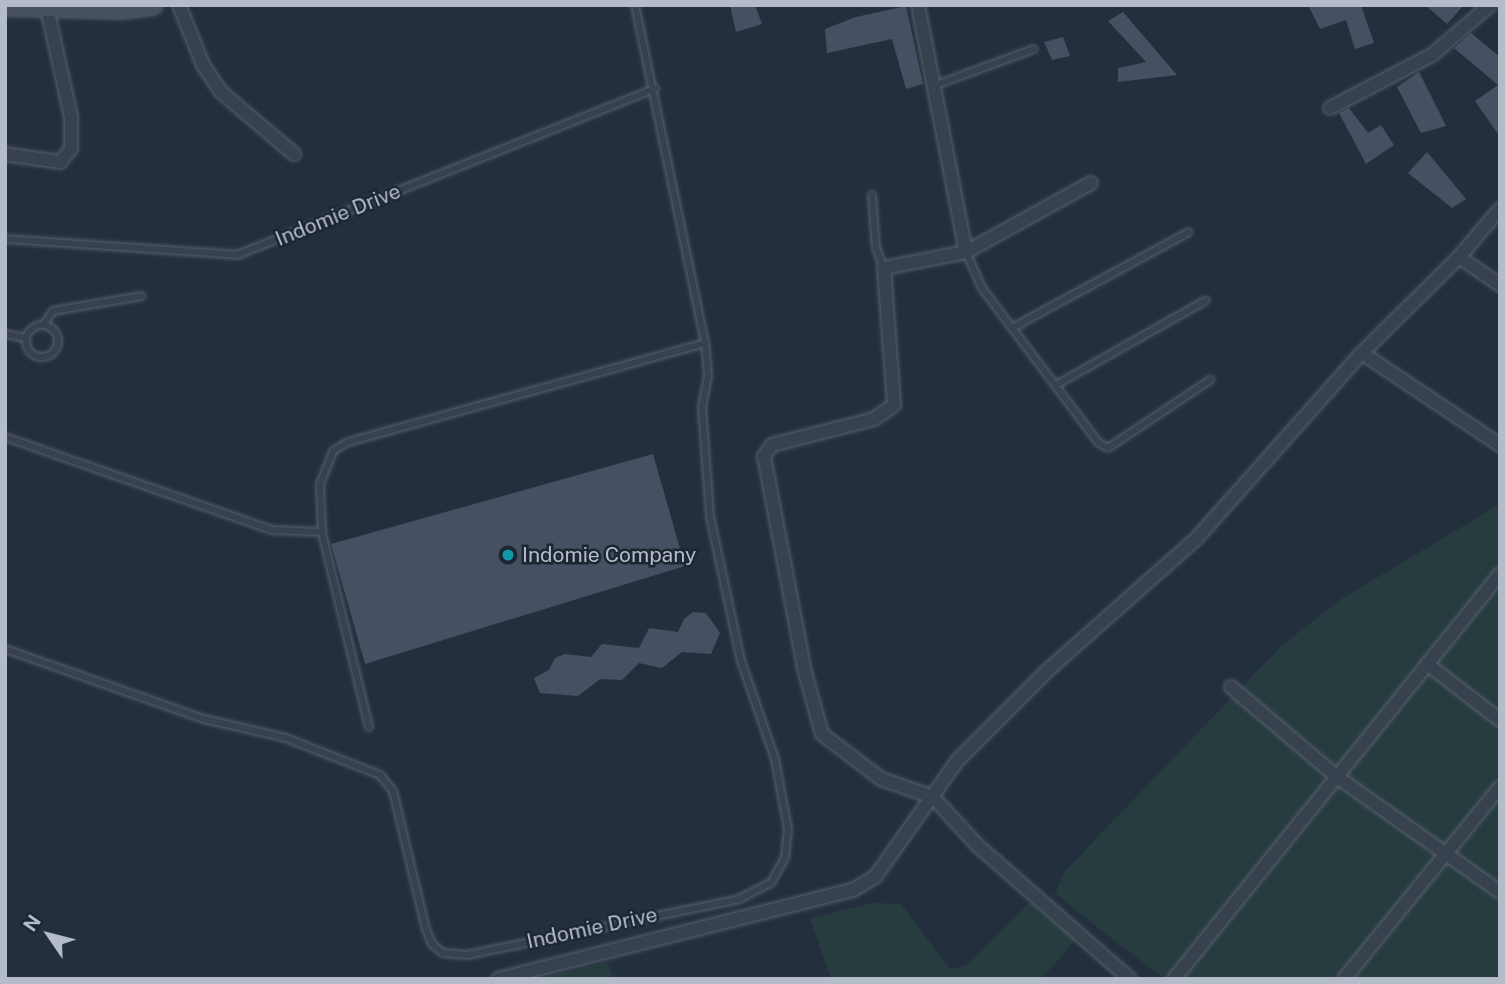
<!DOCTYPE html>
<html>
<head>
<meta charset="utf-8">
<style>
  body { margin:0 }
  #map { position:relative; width:1505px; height:984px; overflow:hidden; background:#242f3e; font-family:"Public Sans",sans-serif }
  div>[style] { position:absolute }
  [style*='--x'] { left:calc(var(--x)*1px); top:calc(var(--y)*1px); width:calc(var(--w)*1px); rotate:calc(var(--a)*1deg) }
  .green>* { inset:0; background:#263c3f }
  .building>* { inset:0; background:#455162 }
  .roads { filter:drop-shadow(0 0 2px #565f6c) drop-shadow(0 0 2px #565f6c) }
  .service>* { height:6px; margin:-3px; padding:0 3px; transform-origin:3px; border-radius:3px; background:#38414e }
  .service>.ring { margin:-3px; padding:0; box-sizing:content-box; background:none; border:6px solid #38414e; border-radius:50% }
  .minor>* { height:12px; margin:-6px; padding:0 6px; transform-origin:6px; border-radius:6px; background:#38414e }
  .secondary>* { height:18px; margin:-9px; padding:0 9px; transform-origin:9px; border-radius:9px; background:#465061 }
  .dots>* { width:19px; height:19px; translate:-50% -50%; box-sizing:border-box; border:4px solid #1d2633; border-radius:50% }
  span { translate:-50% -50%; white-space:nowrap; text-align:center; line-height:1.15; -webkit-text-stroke:5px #1d2633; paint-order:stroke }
  .street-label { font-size:21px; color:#b4bcc9 }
  .poi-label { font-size:21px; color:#b4bcc9 }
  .left { translate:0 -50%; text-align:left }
  .frame { position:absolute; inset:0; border:7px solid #b4bcc9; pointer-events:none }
  .north { position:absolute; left:14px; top:900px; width:70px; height:70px; -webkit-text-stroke:5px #1d2633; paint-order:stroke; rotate:305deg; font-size:19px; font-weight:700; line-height:28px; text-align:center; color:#b4bcc9 }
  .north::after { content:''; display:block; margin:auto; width:24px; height:32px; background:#b4bcc9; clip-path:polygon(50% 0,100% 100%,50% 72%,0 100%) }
</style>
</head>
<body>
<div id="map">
  <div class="green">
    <div style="clip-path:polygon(1500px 504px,1500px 979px,1164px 979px,1055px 894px,1064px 872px,1282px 645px,1343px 598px)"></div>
    <div style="clip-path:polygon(1030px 902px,1078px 938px,1041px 979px,831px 979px,810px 918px,873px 903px,901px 904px,950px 969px,966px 966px)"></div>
    <div style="clip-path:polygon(607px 962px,614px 979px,535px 979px)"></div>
  </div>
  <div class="building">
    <div style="clip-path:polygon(730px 5px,755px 5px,762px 24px,736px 32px)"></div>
    <div style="clip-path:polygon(1308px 5px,1361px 5px,1374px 43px,1355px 49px,1346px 20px,1320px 29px)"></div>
    <div style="clip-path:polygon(1425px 5px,1464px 5px,1447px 24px)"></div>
    <div style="clip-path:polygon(906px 6px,923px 84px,906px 89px,892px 39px,827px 53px,825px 29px,856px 17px)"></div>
    <div style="clip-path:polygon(1123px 12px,1177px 75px,1118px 82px,1118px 68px,1146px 62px,1108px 21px)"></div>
    <div style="clip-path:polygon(1471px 33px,1500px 57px,1500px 137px,1475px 101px,1498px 85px,1454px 48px)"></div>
    <div style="clip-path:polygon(1063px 37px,1070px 56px,1052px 60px,1044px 42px)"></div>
    <div style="clip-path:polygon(1419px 72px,1446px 126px,1421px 133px,1397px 87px)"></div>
    <div style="clip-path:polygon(1349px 108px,1368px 133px,1381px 125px,1394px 145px,1366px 164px,1339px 113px)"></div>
    <div style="clip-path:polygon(1427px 152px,1466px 199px,1452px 208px,1408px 173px)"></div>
    <div style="clip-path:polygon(653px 454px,685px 566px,365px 664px,331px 544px)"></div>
    <div style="clip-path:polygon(693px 612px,706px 613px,720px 633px,711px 654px,682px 652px,662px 668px,639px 663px,622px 680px,600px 679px,578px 696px,540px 693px,534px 678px,549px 670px,555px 658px,565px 654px,591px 657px,602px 644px,639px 648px,649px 628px,678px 632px,684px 619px)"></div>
  </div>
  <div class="roads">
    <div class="service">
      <div style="--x:936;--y:85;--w:104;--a:-20.2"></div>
      <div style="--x:872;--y:195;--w:53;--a:85.7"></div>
      <div style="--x:876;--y:248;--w:22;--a:68"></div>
      <div style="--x:5;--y:239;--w:233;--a:3.9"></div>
      <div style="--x:237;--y:255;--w:450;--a:-21.7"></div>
      <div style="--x:966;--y:252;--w:39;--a:66"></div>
      <div style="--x:982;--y:288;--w:194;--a:53"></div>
      <div style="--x:1099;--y:443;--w:10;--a:29"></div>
      <div style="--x:1108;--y:448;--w:123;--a:-33.7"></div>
      <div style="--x:44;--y:324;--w:16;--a:-55"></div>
      <div style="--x:53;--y:311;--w:90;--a:-9.6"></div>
      <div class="ring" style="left:26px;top:325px;width:26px;height:26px"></div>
      <div style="--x:1012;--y:328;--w:201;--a:-28.5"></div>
      <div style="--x:5;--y:334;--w:21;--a:11"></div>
      <div style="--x:1056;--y:385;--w:172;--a:-29.5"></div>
      <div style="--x:5;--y:437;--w:283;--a:19.2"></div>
      <div style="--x:272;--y:530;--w:50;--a:2.3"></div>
      <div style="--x:5;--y:649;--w:211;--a:19.4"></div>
      <div style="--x:204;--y:719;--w:84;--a:13"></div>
      <div style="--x:286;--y:738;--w:101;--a:21.5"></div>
      <div style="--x:380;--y:775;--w:21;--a:51"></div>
      <div style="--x:393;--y:791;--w:142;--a:76.6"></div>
      <div style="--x:426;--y:929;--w:16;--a:68"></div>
      <div style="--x:432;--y:944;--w:14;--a:39"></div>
      <div style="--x:443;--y:953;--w:24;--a:5"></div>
      <div style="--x:467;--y:955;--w:278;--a:-11.6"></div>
      <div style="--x:739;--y:899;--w:36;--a:-27"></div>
      <div style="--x:771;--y:883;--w:29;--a:-61"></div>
      <div style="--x:785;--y:858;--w:29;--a:-84"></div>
      <div style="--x:788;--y:829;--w:71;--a:-100.5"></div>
      <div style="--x:775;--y:759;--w:104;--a:-109.1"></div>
      <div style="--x:741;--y:661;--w:148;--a:-102.1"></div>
      <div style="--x:710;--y:516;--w:109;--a:-94.2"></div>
      <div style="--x:702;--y:407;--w:32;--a:-79"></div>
      <div style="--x:708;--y:376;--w:33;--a:-95"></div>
      <div style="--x:705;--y:343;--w:345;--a:-101.7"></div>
      <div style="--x:369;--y:727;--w:201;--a:-103.6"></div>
      <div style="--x:322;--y:532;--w:48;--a:-92.4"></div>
      <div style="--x:320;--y:484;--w:35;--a:-68"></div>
      <div style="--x:333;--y:451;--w:17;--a:-31"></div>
      <div style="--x:348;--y:442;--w:370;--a:-15.5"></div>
    </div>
    <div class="minor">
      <div style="--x:179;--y:5;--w:65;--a:68.2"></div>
      <div style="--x:203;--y:65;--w:32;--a:56"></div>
      <div style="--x:221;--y:92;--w:96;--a:40.3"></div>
      <div style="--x:918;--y:5;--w:252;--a:79"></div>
      <div style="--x:1330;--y:108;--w:115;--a:-27.5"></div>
      <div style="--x:1432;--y:55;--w:77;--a:-40.8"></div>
      <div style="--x:5;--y:154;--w:56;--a:8.3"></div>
      <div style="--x:60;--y:162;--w:17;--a:-50"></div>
      <div style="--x:71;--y:149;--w:32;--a:-90"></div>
      <div style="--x:71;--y:117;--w:112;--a:-102.4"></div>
      <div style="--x:1091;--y:183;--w:143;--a:151.1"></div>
      <div style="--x:966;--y:252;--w:84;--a:169"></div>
      <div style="--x:884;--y:268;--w:137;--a:85.8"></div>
      <div style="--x:894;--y:405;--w:24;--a:145"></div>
      <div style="--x:874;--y:419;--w:105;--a:165.7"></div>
      <div style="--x:772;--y:445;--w:14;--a:126"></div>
      <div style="--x:764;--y:456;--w:220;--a:79.3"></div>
      <div style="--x:805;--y:672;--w:64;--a:74.7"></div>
      <div style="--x:822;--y:734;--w:74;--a:37.3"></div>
      <div style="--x:881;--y:779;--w:55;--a:19.1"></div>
      <div style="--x:933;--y:797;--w:67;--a:47.4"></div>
      <div style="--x:978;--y:846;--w:202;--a:41.2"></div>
      <div style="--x:1459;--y:257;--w:50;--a:34.3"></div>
      <div style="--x:1362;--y:353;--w:166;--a:33.7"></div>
      <div style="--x:1427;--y:664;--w:92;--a:37.5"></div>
      <div style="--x:1231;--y:687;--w:138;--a:40.3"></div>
      <div style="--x:1336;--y:776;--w:201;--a:35.3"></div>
      <div style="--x:498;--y:979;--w:366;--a:-14.1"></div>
      <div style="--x:853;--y:890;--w:26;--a:-31"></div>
      <div style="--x:875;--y:877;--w:142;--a:-54.7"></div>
      <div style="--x:957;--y:761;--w:130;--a:-45"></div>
      <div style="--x:1049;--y:669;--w:196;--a:-41.5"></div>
      <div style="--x:1196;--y:539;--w:249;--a:-48.3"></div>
      <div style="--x:1362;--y:353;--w:136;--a:-44.7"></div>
      <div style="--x:1459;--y:257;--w:63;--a:-49.5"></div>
      <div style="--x:1174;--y:979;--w:520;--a:-51.17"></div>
      <div style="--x:1344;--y:979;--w:247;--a:-50.9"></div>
    </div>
    <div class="secondary">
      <div style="--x:5;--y:6;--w:116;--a:1.5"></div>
      <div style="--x:121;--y:9;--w:32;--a:-7"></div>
    </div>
  </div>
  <div class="dots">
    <div style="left:508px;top:555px;background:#0f9aa8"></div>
  </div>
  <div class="street-label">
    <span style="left:338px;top:215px;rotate:-22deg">Indomie Drive</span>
    <span style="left:592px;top:928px;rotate:-12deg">Indomie Drive</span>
  </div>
  <div class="poi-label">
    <span class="left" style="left:522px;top:555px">Indomie Company</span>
  </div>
  <div class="frame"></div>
  <div class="north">N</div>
</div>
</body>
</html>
